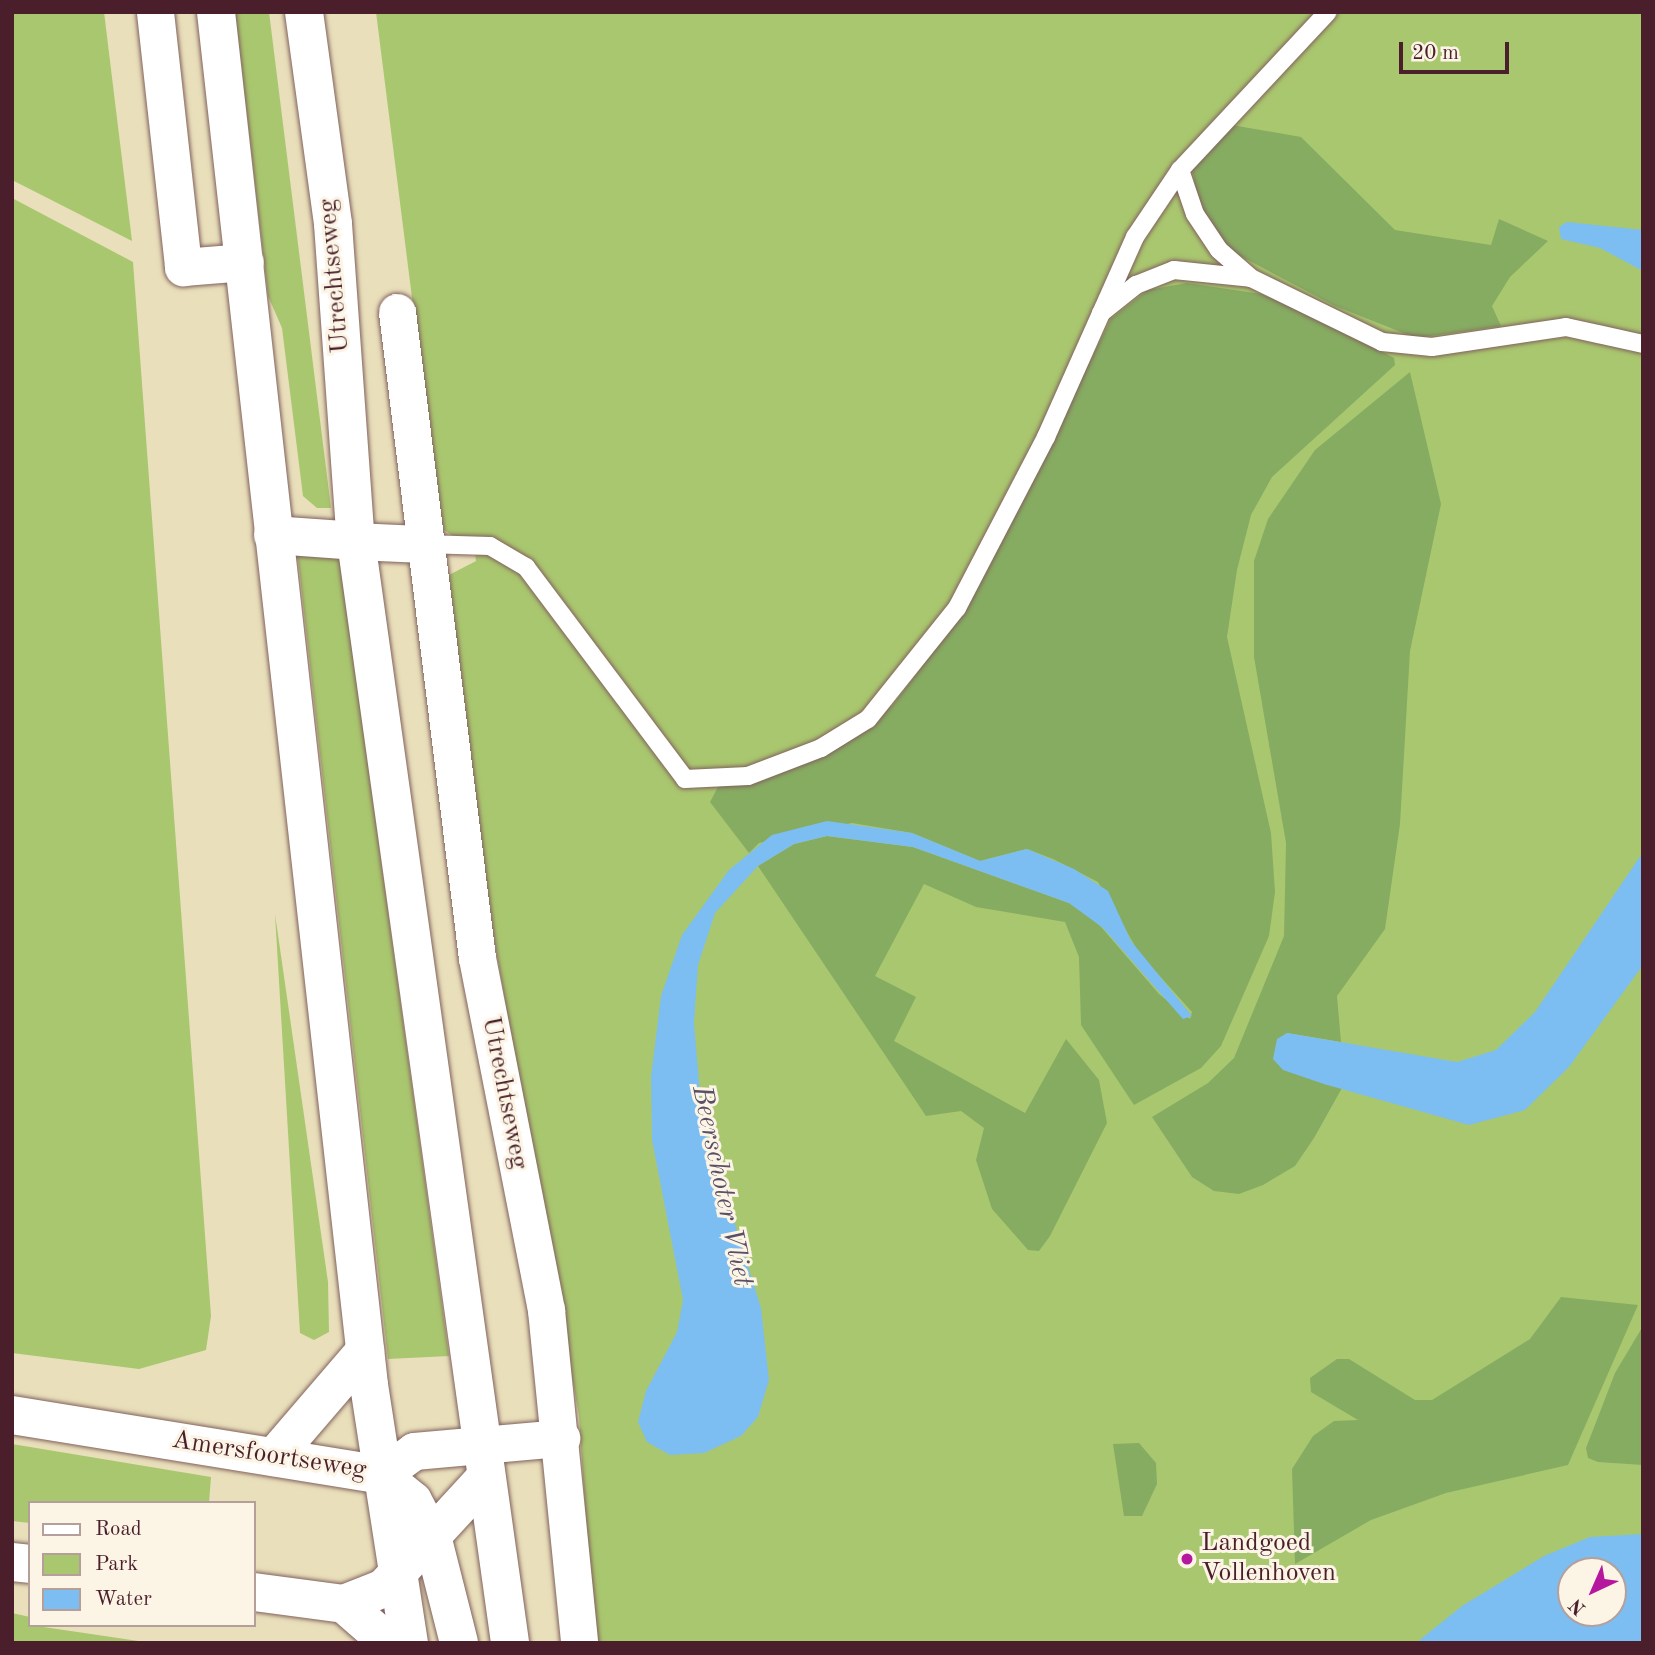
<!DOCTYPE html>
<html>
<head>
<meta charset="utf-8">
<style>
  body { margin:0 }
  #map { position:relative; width:1655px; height:1655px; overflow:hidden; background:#e9dfbb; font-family:"Old Standard TT",serif }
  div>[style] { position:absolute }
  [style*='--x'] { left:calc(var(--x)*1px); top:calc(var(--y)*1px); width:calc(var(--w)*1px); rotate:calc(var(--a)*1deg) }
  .green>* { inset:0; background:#a9c76f }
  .forest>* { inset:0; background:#86ac62 }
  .water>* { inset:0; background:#7cbef1 }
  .roads { filter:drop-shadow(0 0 2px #82625d) drop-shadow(0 0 2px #82625d) }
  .lane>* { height:18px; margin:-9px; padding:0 9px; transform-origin:9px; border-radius:9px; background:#fff }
  .street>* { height:37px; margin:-18.5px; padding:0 18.5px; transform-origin:18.5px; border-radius:18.5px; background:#fff }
  .secondary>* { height:38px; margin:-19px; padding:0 19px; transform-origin:19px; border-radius:19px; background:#fff }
  .primary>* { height:38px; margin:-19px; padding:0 19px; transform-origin:19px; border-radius:19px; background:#fff }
  .dots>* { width:19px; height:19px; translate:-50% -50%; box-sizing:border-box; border:4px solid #fcf5e5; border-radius:50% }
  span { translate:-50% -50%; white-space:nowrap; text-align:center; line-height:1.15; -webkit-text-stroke:6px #fcf5e5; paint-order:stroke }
  .street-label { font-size:26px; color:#4a1f2b }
  .poi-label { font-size:26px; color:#4a1f2b }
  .left { translate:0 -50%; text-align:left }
  .water-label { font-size:28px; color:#594f66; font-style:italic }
  .frame { position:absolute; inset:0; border:14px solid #4a1f2b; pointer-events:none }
  .legend { position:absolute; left:28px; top:1501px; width:228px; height:126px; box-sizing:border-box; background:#fcf5e5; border:2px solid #b59f9b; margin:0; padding:9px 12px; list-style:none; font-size:21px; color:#4a1f2b }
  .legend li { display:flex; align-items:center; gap:14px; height:35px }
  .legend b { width:35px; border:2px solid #b59f9b }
  .north { position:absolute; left:1557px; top:1557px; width:70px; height:70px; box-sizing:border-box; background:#fcf5e5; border:2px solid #b59f9b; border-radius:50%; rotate:224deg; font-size:19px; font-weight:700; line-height:28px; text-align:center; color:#4a1f2b }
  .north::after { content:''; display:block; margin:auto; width:24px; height:32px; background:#b5179e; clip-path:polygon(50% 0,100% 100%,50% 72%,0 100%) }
  .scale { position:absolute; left:1399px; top:42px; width:110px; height:32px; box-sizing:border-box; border:4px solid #4a1f2b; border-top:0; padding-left:9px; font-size:21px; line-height:24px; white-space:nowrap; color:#4a1f2b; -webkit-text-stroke:5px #fcf5e5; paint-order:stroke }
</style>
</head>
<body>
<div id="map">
  <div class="green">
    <div style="clip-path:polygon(12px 12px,104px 12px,132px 241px,12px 180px)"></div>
    <div style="clip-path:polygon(235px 12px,269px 12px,331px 508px,317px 508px,303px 496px,282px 328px,268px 296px)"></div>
    <div style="clip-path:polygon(evenodd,376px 12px,1643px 12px,1643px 1643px,594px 1643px,579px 1416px,489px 910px,447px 576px,476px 561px,473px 538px,456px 538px,441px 528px,376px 12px,1571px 1571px,1613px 1571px,1613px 1613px,1571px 1613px,1571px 1571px)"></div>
    <div style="clip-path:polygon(12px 198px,133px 262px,211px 1316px,206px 1350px,139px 1369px,12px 1353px)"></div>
    <div style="clip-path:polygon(297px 549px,339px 553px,449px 1356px,388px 1359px)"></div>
    <div style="clip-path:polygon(275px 914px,328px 1282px,329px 1332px,314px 1340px,300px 1333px)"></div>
    <div style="clip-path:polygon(12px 1444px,211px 1477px,209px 1503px,30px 1503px,30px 1523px,12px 1521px)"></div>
    <div style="clip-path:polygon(12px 1613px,30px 1617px,30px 1625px,152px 1643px,12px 1643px)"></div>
  </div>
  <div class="forest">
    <div style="clip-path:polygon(1232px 125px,1301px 137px,1395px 230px,1491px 245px,1499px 219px,1548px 241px,1510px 277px,1492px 306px,1501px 326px,1416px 338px,1335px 306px,1231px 251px,1199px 212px,1192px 167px)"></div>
    <div style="clip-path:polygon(1187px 283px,1261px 294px,1311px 313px,1394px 358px,1395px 365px,1272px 477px,1251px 515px,1237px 570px,1227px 637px,1271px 833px,1275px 892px,1269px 936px,1221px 1046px,1201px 1068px,1134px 1105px,1081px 1025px,1079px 957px,1065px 922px,976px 907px,924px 884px,875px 976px,916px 997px,894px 1041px,1025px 1113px,1066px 1039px,1099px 1080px,1107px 1123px,1050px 1236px,1039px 1251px,1028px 1250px,992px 1209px,976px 1160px,984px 1128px,961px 1111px,926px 1116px,758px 866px,794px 844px,827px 836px,913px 847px,1069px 903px,1096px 921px,1159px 994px,1190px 1019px,1192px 1012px,1139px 953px,1098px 882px,1053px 859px,1027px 849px,980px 861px,912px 833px,852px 823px,759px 843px,749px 853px,710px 802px,718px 787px,861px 732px,893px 705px,949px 631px,1004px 536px,1111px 319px,1148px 290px)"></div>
    <div style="clip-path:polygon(1410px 372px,1441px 504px,1410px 651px,1400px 824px,1385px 929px,1337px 996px,1341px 1042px,1287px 1033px,1324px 1084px,1342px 1088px,1314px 1138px,1295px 1166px,1263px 1185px,1239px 1194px,1214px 1191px,1192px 1177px,1152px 1117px,1208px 1083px,1234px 1058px,1284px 936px,1286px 843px,1254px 657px,1254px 561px,1268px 519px,1315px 450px)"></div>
    <div style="clip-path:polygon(1561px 1297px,1638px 1305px,1568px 1465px,1446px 1493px,1371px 1520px,1295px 1564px,1292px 1469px,1313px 1436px,1334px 1421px,1358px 1420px,1311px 1392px,1310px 1378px,1337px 1359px,1349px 1359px,1415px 1400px,1432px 1400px,1530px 1339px)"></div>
    <div style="clip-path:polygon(1643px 1326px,1643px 1465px,1598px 1462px,1588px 1458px,1586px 1448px,1615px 1373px)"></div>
    <div style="clip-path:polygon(1139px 1443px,1156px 1463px,1157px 1484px,1142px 1516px,1124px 1516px,1113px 1444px)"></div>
  </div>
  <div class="water">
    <div style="clip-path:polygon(1567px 222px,1643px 230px,1643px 271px,1600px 248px,1561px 239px,1559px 227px)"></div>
    <div style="clip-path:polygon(827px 821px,912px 833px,980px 861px,1027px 849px,1074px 869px,1108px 891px,1131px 941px,1192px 1016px,1183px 1019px,1103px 928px,1069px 903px,913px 847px,827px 836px,794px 844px,758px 866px,715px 913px,698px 965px,694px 1023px,702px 1118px,761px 1308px,769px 1380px,758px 1417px,741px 1436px,704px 1453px,670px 1455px,647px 1442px,638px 1422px,646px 1391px,677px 1332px,683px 1300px,652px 1140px,651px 1077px,661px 996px,682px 935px,729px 870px,772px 835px)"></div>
    <div style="clip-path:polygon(1643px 852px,1643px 965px,1569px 1067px,1525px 1110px,1469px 1125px,1324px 1084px,1283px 1070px,1273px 1059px,1277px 1039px,1287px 1033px,1457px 1062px,1496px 1050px,1535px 1012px)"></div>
    <div style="clip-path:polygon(evenodd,1643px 1534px,1643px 1643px,1416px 1643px,1462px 1606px,1544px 1556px,1590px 1537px,1643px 1534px,1613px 1571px,1613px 1613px,1571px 1613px,1571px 1571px,1613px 1571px)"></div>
  </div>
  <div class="roads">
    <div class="lane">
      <div style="--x:1180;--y:170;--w:46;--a:71.2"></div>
      <div style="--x:1195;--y:214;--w:43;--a:56.3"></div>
      <div style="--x:1219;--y:250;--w:43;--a:41.2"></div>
      <div style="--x:1101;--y:313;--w:45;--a:-38.7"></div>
      <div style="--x:1136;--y:285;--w:41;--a:-21.5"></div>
      <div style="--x:1174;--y:270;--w:77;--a:5.9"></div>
      <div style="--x:1251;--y:278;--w:146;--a:26"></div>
      <div style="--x:1382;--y:342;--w:50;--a:5.7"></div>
      <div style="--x:1432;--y:347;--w:135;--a:-8.5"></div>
      <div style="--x:1566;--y:327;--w:79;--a:12.4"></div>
      <div style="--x:423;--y:544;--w:67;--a:1.7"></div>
      <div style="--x:490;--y:546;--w:42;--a:30.3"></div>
      <div style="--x:526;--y:567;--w:265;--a:53.1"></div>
      <div style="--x:685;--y:779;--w:63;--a:-2.7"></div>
      <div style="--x:748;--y:776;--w:78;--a:-21"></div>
      <div style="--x:821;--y:748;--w:55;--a:-31.7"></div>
      <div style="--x:868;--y:719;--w:142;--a:-51.3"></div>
      <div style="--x:957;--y:608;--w:193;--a:-62.5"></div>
      <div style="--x:1046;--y:437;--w:219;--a:-66"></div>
      <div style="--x:1135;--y:237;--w:81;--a:-56.1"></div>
      <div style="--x:1180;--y:170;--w:216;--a:-46.9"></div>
    </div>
    <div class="street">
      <div style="--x:155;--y:12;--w:257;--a:83.7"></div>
      <div style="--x:183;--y:267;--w:62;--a:-4.6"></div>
      <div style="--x:397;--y:312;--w:651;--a:82.94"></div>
      <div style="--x:477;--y:958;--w:359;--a:78.9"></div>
      <div style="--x:546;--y:1310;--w:335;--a:84.3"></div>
      <div style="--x:356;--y:541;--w:67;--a:2.6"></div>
      <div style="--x:381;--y:1475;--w:41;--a:-36"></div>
      <div style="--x:414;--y:1451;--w:148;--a:-5.1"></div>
    </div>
    <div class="secondary">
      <div style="--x:216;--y:12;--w:1381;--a:83.64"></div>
      <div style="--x:369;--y:1385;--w:261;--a:81.2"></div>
      <div style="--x:304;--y:12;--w:214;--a:82.2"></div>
      <div style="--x:333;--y:224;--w:318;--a:85.9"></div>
      <div style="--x:356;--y:541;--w:1113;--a:82.04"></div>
      <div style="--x:273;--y:535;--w:83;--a:4.1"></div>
      <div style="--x:344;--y:1604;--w:43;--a:-21.8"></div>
      <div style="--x:384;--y:1588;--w:151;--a:-47.4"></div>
    </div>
    <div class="primary">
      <div style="--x:12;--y:1415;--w:374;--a:9.2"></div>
      <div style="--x:381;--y:1475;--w:41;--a:39.1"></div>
      <div style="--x:413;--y:1501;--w:40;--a:62"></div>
      <div style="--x:432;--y:1536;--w:110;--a:75.8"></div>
      <div style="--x:274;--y:1457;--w:140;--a:-49.4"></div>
      <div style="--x:12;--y:1562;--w:18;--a:6"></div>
      <div style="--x:254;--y:1592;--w:91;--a:7.6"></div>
      <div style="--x:344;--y:1604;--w:60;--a:40.9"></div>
    </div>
  </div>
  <div class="dots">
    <div style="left:1187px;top:1559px;background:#b5179e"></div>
  </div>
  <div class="street-label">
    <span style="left:335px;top:276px;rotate:-95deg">Utrechtseweg</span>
    <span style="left:504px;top:1093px;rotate:79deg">Utrechtseweg</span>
    <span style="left:269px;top:1456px;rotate:9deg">Amersfoortseweg</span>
  </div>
  <div class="poi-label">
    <span class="left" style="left:1201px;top:1559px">Landgoed<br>Vollenhoven</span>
  </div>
  <div class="water-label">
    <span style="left:721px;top:1186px;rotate:78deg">Beerschoter Vliet</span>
  </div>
  <div class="frame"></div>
  <ul class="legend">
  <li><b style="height:9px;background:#fff"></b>Road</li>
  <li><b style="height:19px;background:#a9c76f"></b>Park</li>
  <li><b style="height:19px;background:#7cbef1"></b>Water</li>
  </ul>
  <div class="north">N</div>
  <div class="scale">20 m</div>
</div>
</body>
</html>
